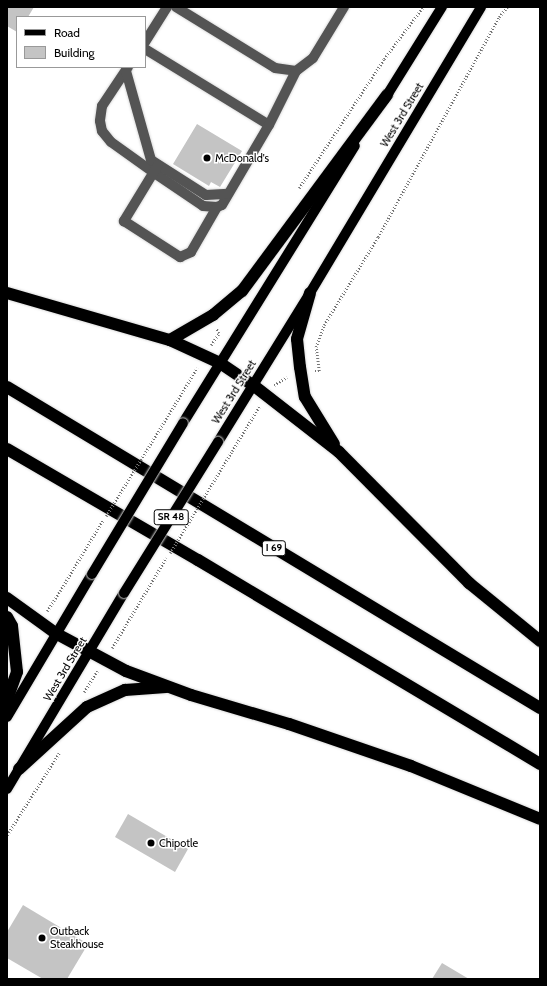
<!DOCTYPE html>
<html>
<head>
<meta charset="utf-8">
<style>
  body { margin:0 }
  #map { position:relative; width:547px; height:986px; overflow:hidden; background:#fff; font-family:Cabin,sans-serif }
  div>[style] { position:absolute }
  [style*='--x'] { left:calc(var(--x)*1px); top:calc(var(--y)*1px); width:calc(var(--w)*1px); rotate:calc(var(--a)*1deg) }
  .building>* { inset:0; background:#c4c4c4 }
  .path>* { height:2.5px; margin-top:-1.25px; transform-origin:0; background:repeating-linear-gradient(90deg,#767676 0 1px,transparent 0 3px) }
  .roads { filter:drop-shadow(0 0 1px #dbdbdb) drop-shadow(0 0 1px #dbdbdb) }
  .minor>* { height:10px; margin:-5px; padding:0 5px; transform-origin:5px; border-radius:5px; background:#545454 }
  .major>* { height:10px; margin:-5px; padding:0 5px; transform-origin:5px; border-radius:5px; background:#000 }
  .highway>* { height:12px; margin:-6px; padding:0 6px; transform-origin:6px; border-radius:6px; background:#000 }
  .path-bridge>* { height:2.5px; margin-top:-1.25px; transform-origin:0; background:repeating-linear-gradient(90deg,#767676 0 1px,transparent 0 3px) }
  .bridges { filter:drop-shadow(0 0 1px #dbdbdb) drop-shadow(0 0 1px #dbdbdb) }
  .major-bridge>* { height:10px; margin:-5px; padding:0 5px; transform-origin:5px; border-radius:5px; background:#000 }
  .dots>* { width:11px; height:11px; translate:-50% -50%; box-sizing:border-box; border:2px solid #fff; border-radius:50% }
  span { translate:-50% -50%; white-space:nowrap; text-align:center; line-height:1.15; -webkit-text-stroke:3px #fff; paint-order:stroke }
  .shield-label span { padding:1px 3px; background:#fff; border:1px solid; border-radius:3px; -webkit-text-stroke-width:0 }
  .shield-label { font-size:10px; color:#000; font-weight:700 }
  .street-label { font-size:11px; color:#000 }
  .poi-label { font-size:11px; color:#000 }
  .left { translate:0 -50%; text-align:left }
  .frame { position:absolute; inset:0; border:8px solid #000; pointer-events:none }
  .legend { position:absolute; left:16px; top:16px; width:130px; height:52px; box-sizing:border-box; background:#fff; border:1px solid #999; margin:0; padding:5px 7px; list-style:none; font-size:12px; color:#000 }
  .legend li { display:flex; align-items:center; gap:8px; height:20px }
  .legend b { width:20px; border:1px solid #999 }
</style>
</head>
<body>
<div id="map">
  <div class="building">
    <div style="clip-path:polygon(7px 7px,34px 7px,28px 17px,17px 17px,17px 32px,7px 26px)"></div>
    <div style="clip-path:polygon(197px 124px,242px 151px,220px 187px,211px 182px,209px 186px,173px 164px)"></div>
    <div style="clip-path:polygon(128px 814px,188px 849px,175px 872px,115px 837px)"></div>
    <div style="clip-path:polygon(23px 905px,88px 944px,67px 979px,43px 979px,7px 958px,7px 932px)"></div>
    <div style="clip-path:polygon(442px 963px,469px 979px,432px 979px)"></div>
  </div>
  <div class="path">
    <div style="--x:299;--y:188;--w:154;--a:-56.6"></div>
    <div style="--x:384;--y:59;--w:65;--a:-53.1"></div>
    <div style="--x:211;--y:345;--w:14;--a:-56"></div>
    <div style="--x:219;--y:333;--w:5;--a:-127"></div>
    <div style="--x:315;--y:371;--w:4;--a:0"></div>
    <div style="--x:319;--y:371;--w:24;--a:-97"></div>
    <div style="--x:316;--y:347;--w:23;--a:-70"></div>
    <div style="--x:324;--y:325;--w:103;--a:-58.5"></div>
    <div style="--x:378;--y:237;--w:251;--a:-61.2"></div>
    <div style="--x:499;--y:17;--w:13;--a:-51"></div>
    <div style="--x:274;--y:385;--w:15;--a:-32"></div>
    <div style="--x:169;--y:414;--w:54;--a:-58.7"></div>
    <div style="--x:232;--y:451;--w:52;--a:-58.5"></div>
    <div style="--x:47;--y:611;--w:24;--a:-57"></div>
    <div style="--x:60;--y:591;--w:83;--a:-58.8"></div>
    <div style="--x:112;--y:648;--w:105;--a:-59"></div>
    <div style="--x:84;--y:692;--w:25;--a:-58"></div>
    <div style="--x:7;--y:835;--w:97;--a:-57.6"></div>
  </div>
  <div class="roads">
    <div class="minor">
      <div style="--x:176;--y:7;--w:116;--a:31.6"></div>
      <div style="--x:275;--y:68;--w:21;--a:8"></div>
      <div style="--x:296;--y:71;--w:21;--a:-37"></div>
      <div style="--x:313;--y:58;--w:60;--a:-58.7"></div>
      <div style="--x:145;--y:42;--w:41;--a:-57.8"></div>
      <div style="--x:145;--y:49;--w:145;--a:31.5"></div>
      <div style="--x:128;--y:67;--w:47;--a:123.7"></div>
      <div style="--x:102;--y:106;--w:15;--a:98"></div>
      <div style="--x:100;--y:121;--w:10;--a:79"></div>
      <div style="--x:102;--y:131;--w:14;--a:51"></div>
      <div style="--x:111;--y:142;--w:52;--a:35.5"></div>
      <div style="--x:153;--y:172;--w:60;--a:34.2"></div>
      <div style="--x:203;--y:206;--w:14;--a:4"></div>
      <div style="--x:217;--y:207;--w:5;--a:-22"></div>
      <div style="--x:222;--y:205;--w:93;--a:-59.6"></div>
      <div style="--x:269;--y:125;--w:60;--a:-63.4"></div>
      <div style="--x:126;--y:71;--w:92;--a:74.3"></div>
      <div style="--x:151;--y:160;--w:65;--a:32.5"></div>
      <div style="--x:206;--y:195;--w:22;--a:-3"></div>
      <div style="--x:158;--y:165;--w:66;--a:121.3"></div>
      <div style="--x:124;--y:221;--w:67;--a:32.7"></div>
      <div style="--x:180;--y:257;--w:12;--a:-24"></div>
      <div style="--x:191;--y:252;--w:52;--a:-60"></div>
    </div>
    <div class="major">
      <div style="--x:384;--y:100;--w:110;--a:-58.1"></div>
      <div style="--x:183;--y:423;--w:326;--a:-58.2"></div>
      <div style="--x:218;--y:442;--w:175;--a:-58.3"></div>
      <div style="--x:310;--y:293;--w:333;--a:-59.1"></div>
      <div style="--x:7;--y:717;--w:166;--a:-59.3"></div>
      <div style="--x:7;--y:789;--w:228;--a:-59.2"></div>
    </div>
    <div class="highway">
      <div style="--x:7;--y:293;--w:170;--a:16.1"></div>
      <div style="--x:170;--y:340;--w:55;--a:24.7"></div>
      <div style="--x:220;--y:363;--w:40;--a:34"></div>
      <div style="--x:253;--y:385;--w:109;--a:37.9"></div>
      <div style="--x:339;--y:452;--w:185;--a:45.2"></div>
      <div style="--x:469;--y:583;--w:92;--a:39.2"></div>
      <div style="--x:310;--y:293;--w:48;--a:105.8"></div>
      <div style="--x:297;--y:339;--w:28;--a:84"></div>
      <div style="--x:300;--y:367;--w:30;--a:81"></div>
      <div style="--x:305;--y:397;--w:55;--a:58.3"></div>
      <div style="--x:170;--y:340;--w:50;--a:-30.2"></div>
      <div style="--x:213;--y:315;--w:38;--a:-40"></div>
      <div style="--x:242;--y:291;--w:244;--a:-53.5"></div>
      <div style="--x:7;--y:387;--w:622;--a:31.06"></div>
      <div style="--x:7;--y:449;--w:221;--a:30.2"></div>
      <div style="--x:198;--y:560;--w:398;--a:30.8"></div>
      <div style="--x:7;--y:598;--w:62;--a:35.8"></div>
      <div style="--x:57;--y:634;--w:78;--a:28.2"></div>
      <div style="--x:126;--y:671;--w:69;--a:20.3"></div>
      <div style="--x:191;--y:695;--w:102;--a:16.5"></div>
      <div style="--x:289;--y:724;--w:129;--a:19"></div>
      <div style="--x:411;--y:766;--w:139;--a:22.3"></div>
      <div style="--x:7;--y:617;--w:10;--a:61"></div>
      <div style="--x:12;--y:626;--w:46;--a:83.8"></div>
      <div style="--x:17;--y:672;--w:30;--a:110"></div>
      <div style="--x:19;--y:769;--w:92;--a:-42.4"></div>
      <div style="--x:87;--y:707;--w:42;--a:-24.1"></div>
      <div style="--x:125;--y:690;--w:41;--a:-4.2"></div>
    </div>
  </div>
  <div class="path-bridge">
    <div style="--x:106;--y:516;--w:120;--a:-58.3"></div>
    <div style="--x:170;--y:553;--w:119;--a:-58.7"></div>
  </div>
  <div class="bridges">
    <div class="major-bridge">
      <div style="--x:92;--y:574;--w:176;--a:-58.9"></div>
      <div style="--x:124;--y:593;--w:178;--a:-58.1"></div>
    </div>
  </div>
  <div class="dots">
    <div style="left:207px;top:158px;background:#000"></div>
    <div style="left:151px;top:843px;background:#000"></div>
    <div style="left:42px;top:938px;background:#000"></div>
  </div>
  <div class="shield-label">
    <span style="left:171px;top:517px">SR 48</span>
    <span style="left:274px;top:548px">I 69</span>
  </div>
  <div class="street-label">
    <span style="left:402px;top:115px;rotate:-59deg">West 3rd Street</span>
    <span style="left:234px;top:392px;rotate:-58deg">West 3rd Street</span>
    <span style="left:65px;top:669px;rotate:-59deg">West 3rd Street</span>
  </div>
  <div class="poi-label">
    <span class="left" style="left:215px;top:158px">McDonald's</span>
    <span class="left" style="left:159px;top:843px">Chipotle</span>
    <span class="left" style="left:50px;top:938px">Outback<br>Steakhouse</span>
  </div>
  <div class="frame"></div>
  <ul class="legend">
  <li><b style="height:5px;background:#000"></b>Road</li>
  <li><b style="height:11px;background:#c4c4c4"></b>Building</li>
  </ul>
</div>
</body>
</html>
